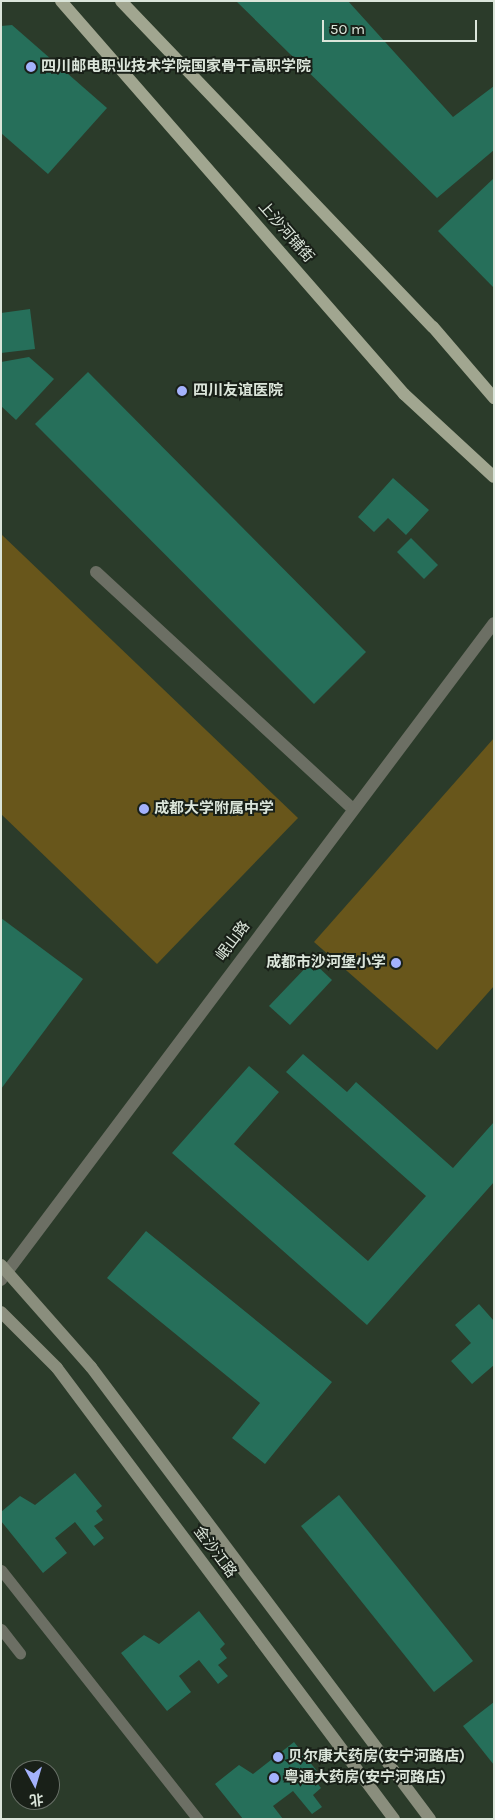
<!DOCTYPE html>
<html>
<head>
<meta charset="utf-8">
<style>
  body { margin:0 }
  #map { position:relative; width:495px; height:1820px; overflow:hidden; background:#2b3b2a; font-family:Karla,"Noto Sans SC",sans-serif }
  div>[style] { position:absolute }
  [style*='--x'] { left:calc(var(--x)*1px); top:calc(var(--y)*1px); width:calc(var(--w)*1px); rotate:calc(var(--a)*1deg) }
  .green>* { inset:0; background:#68561b }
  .building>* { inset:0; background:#266f5a }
  .lane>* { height:11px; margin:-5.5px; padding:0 5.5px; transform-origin:5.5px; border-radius:5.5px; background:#6c6f64 }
  .street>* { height:12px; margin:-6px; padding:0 6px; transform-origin:6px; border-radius:6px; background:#6c6f64 }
  .secondary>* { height:12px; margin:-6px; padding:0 6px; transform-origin:6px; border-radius:6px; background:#8a8e7d }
  .primary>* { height:12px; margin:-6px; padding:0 6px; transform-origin:6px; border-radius:6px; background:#a1a690 }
  .dots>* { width:14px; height:14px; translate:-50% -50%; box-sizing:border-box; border:2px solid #192018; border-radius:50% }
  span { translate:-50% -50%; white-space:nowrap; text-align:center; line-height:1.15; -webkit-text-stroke:4px #192018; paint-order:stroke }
  .poi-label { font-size:15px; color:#dbe5da; font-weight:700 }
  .left { translate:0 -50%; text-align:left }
  .right { translate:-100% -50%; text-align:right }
  .street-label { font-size:15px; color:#dbe5da }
  .frame { position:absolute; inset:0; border:2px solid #dbe5da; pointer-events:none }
  .north { position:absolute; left:10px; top:1760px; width:50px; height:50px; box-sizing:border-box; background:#192018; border:1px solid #676f66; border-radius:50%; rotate:174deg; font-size:14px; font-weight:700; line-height:20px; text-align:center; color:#dbe5da }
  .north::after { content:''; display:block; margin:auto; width:18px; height:22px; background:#a4b2fc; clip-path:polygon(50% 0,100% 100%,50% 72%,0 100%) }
  .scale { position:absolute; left:322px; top:20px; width:155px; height:22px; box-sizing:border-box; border:2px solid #dbe5da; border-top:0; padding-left:6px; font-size:15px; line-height:18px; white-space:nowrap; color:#dbe5da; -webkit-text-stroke:4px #192018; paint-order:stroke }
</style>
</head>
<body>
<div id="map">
  <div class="green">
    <div style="clip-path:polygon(1px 534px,298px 818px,157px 964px,1px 814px)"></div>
    <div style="clip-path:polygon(494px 738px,494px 986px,437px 1050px,314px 942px)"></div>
  </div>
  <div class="building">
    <div style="clip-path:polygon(236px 1px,348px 1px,453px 117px,494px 86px,494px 150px,437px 198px)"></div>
    <div style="clip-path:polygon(12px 25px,107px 108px,48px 174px,1px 133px,1px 26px)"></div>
    <div style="clip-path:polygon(494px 178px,494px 288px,438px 231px)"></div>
    <div style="clip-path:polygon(30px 309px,35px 349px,1px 353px,1px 313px)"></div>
    <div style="clip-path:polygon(29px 357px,54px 379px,16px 420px,1px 406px,1px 362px)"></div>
    <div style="clip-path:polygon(88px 372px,366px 652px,314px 704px,35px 424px)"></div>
    <div style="clip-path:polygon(393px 478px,429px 510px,406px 535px,388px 518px,374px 532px,358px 517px)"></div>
    <div style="clip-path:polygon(411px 538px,438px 565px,424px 579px,397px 552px)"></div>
    <div style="clip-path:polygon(1px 918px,83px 979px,1px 1089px)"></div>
    <div style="clip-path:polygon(312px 961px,332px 980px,290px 1025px,269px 1006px)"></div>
    <div style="clip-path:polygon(303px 1054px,347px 1092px,356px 1082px,453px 1168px,494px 1122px,494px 1182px,367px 1325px,172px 1153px,249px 1066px,279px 1092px,234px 1144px,368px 1261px,426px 1196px,286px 1072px)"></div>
    <div style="clip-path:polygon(146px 1231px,332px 1382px,265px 1464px,232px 1438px,260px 1403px,107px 1278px)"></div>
    <div style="clip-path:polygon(479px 1304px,494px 1321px,494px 1365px,472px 1384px,451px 1361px,471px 1343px,455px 1325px)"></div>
    <div style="clip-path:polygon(75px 1473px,102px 1506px,96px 1511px,103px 1520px,94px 1526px,104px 1538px,94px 1546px,75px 1522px,55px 1538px,67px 1553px,43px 1573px,1px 1521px,1px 1512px,20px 1496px,35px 1505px)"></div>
    <div style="clip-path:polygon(339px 1495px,473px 1661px,434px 1692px,301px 1526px)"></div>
    <div style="clip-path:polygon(199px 1611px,225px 1644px,220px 1649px,227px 1658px,218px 1665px,228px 1676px,218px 1684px,199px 1660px,179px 1676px,191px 1692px,167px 1711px,121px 1653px,144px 1635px,159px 1644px)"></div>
    <div style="clip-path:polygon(494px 1702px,494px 1765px,463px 1726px)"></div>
    <div style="clip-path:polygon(294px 1742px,320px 1775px,314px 1779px,321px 1788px,313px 1795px,322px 1807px,312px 1814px,293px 1791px,273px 1806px,283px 1819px,243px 1819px,215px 1784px,239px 1765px,253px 1774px)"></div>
  </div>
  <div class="lane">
    <div style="--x:1;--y:1570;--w:318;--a:51.7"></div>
    <div style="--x:1;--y:1629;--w:31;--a:52"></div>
  </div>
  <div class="street">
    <div style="--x:96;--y:572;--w:350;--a:42.7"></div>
    <div style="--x:1;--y:1280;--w:821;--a:-53.12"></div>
  </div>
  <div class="secondary">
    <div style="--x:1;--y:1265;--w:136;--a:48.6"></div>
    <div style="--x:91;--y:1367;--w:565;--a:53.13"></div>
    <div style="--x:1;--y:1312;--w:79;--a:45"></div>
    <div style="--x:57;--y:1368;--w:563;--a:53.23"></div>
  </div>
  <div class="primary">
    <div style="--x:61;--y:1;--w:522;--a:48.89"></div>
    <div style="--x:404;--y:394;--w:122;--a:42.7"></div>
    <div style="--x:121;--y:1;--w:451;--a:46.3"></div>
    <div style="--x:433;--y:327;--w:94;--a:49.3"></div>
  </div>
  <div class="dots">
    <div style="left:31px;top:67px;background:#a4b2fc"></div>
    <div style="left:182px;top:391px;background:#a4b2fc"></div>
    <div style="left:144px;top:809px;background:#a4b2fc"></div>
    <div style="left:396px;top:963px;background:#a4b2fc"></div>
    <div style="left:278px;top:1757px;background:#a4b2fc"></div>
    <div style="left:274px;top:1778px;background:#a4b2fc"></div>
  </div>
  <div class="poi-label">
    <span class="left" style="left:41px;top:67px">四川邮电职业技术学院国家骨干高职学院</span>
    <span class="left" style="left:193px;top:391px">四川友谊医院</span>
    <span class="left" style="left:154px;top:809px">成都大学附属中学</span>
    <span class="right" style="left:386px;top:963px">成都市沙河堡小学</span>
    <span class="left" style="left:288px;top:1757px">贝尔康大药房(安宁河路店)</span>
    <span class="left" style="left:284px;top:1778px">粤通大药房(安宁河路店)</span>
  </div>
  <div class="street-label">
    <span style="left:286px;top:232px;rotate:49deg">上沙河铺街</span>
    <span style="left:233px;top:941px;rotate:-53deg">岷山路</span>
    <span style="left:215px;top:1552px;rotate:53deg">金沙江路</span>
  </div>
  <div class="frame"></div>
  <div class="north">北</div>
  <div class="scale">50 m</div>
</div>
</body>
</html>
